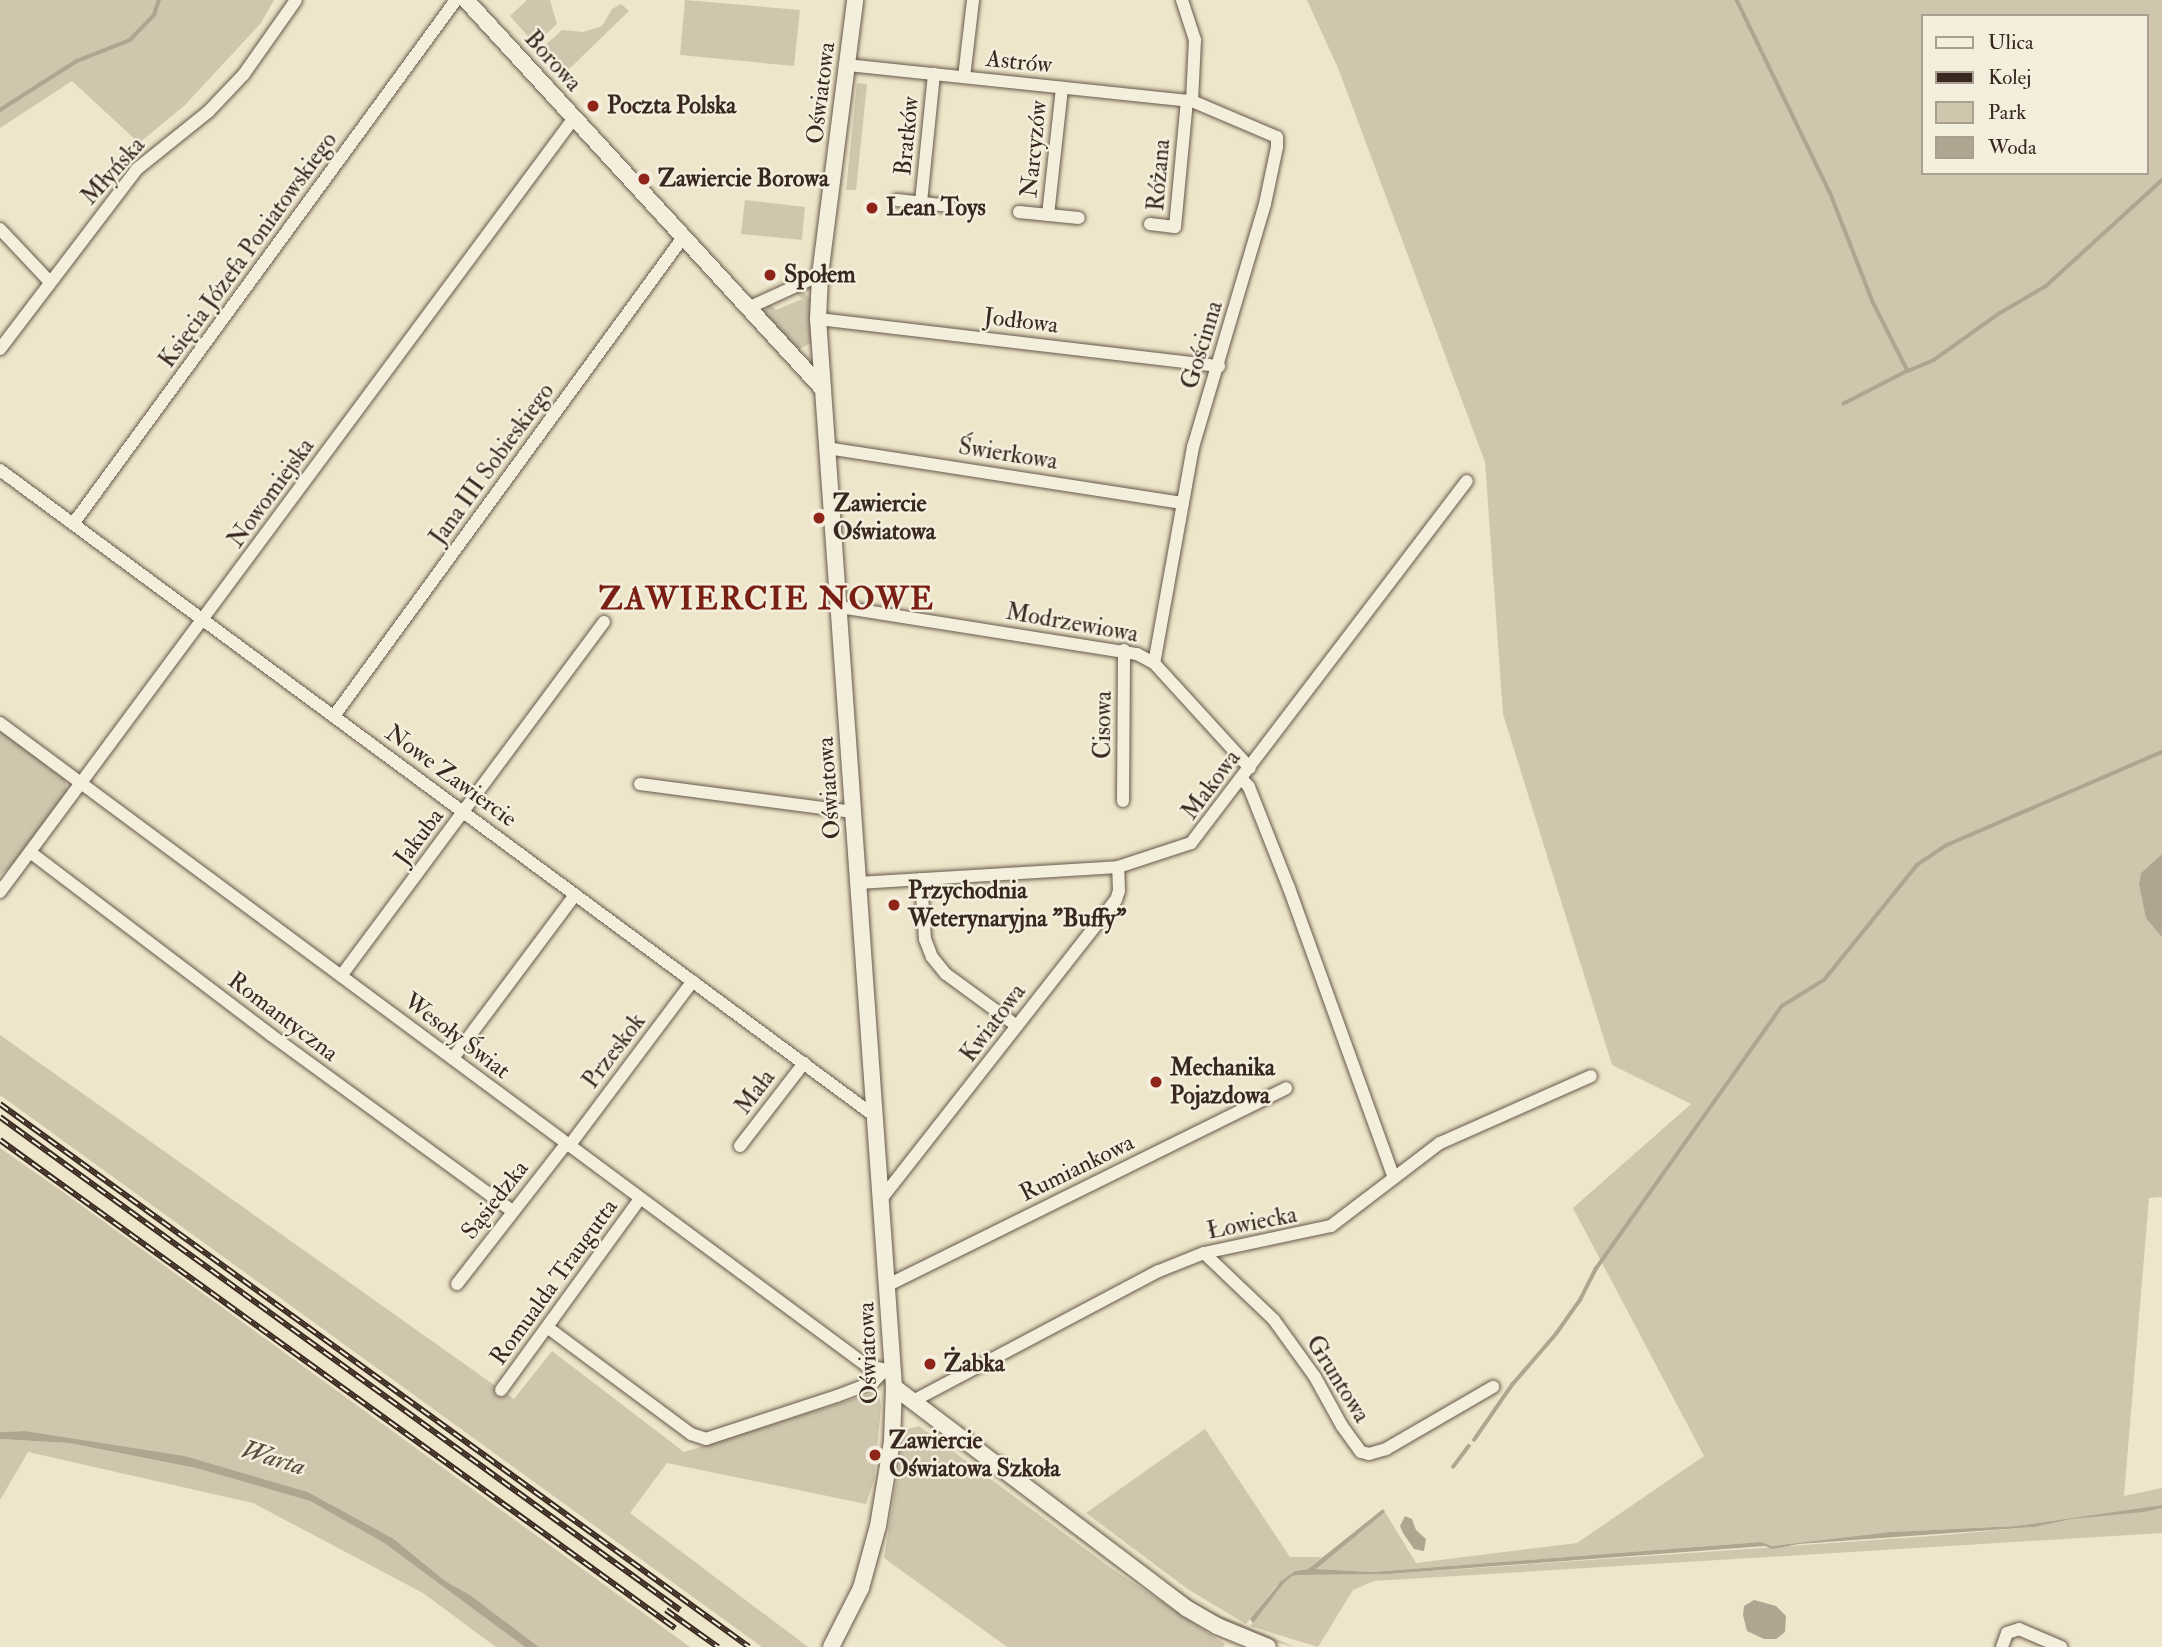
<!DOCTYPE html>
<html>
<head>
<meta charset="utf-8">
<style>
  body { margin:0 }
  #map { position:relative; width:2162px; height:1647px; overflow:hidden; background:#eee6ca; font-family:"IM FELL Double Pica",serif }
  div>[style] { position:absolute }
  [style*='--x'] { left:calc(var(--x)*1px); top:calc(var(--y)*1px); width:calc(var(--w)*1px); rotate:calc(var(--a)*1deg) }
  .green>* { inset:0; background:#cfc6ad }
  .water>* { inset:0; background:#b0a590 }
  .stream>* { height:3.5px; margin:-1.75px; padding:0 1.75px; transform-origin:1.75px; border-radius:1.75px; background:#b0a590 }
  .roads { filter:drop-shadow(0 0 2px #66584a) drop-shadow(0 0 2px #66584a) }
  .minor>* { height:12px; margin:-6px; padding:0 6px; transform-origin:6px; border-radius:6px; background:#f4efdd }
  .tertiary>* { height:16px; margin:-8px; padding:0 8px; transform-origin:8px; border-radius:8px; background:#f4efdd }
  .rail>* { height:6px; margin-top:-3px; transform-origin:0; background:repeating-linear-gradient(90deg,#f4efdd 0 10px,#39281f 0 20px); box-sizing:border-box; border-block:2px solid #39281f }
  .dots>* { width:19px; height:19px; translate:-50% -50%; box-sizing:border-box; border:4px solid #f4efdd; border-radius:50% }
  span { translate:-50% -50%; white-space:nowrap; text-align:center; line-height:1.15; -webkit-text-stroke:5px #f4efdd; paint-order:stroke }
  .street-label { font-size:24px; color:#39281f }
  .poi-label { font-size:24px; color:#39281f; font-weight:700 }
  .left { translate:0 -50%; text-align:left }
  .water-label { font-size:26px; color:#5d4e41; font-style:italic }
  .district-label { font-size:32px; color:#7a1f14; font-weight:700; letter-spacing:2px }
  .legend { position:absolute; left:1921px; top:14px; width:228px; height:161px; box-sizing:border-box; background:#f4efdd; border:2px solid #a99f91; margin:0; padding:9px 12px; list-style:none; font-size:21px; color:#39281f }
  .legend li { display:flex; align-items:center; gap:14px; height:35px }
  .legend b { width:35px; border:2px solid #a99f91 }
</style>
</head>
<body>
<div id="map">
  <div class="green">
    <div style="clip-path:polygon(0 0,274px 0,261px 23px,185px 105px,139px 143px,72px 81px,0 128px)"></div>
    <div style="clip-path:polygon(527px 0,550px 0,557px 24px,535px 44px,510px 16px)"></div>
    <div style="clip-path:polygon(685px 0,800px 10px,794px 66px,680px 55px)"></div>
    <div style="clip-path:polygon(evenodd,1307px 0,2162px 0,2162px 854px,2141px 873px,2139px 884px,2162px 937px,2162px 1197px,2149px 1198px,2124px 1496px,2162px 1488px,2162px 1505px,2016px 1526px,1890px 1532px,1772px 1546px,1761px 1542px,1372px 1572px,1315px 1569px,1385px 1512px,1416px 1563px,1577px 1543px,1704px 1456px,1573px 1208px,1691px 1104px,1612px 1065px,1503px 714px,1485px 462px,1338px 68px,1307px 0,1922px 16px,2146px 16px,2146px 173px,1922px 173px,1922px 16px)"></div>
    <div style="clip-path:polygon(621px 4px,629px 11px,564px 74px,541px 49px,562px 30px,583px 32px,602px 26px,612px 9px)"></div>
    <div style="clip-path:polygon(857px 83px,867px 84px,856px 190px,846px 190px)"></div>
    <div style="clip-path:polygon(745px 200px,805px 207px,802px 240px,741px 234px)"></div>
    <div style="clip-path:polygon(795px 292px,804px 292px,811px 300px,811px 343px,798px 350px,763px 315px,769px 303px,776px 310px,802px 299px)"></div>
    <div style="clip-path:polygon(0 730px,64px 778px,68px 791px,15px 863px,0 875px)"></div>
    <div style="clip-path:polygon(0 1035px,514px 1399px,552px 1351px,684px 1452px,879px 1391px,881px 1407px,874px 1480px,866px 1504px,667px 1463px,630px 1513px,808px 1647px,762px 1647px,0 1095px)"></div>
    <div style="clip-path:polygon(0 1148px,63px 1192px,690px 1647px,539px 1647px,470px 1595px,445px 1581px,394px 1539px,308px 1492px,185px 1456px,24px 1431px,0 1432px)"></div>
    <div style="clip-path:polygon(919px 1426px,1111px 1568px,1225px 1644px,1223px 1647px,1007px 1647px,884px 1558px,905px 1430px)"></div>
    <div style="clip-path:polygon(1205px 1429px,1290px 1557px,1322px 1557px,1308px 1569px,1295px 1571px,1275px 1587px,1246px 1624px,1189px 1590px,1086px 1513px)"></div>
    <div style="clip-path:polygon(0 1439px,69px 1443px,196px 1468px,310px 1501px,383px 1541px,525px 1647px,496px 1647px,423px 1593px,253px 1503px,28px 1452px,0 1500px)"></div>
    <div style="clip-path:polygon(1058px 1501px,1133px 1560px,1207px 1610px,1295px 1647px,1266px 1640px,1207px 1613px,1151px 1574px)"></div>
    <div style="clip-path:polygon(2162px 1508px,2162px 1533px,1374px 1581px,1353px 1590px,1318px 1647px,1250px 1626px,1284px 1583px,1292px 1576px,1300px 1575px,1389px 1574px,1932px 1536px,2035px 1527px,2072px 1519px)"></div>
  </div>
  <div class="water">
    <div style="clip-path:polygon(2162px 854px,2162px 937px,2146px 918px,2139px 884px,2141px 873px)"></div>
    <div style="clip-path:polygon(25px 1431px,185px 1456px,308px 1492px,394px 1539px,445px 1581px,470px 1595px,539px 1647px,525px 1647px,383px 1542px,310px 1501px,196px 1468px,69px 1443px,0 1439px,0 1432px)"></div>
    <div style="clip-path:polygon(2162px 1505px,2162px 1508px,2143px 1512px,2072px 1519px,2035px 1527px,1799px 1544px,1772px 1549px,1765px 1546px,1389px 1574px,1300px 1575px,1292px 1576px,1284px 1583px,1253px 1623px,1250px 1619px,1281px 1581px,1295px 1571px,1308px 1569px,1383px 1509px,1385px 1512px,1316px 1569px,1372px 1572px,1761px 1542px,1772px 1546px,1890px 1532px,2016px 1526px)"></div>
    <div style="clip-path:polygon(1405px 1516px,1412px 1519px,1416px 1530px,1426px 1539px,1424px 1551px,1414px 1549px,1403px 1533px,1400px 1526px)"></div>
    <div style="clip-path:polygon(1754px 1600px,1776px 1606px,1786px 1616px,1785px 1632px,1776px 1639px,1764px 1639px,1747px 1631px,1743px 1615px,1744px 1606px)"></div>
  </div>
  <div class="stream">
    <div style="--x:1737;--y:0;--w:213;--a:64.2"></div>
    <div style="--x:1830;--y:192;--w:118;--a:68.6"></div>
    <div style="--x:1873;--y:302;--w:77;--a:63.1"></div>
    <div style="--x:1908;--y:371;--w:72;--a:152.7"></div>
    <div style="--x:0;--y:110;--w:91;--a:-32.5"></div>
    <div style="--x:77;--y:61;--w:57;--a:-21.6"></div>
    <div style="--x:130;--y:40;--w:35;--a:-46"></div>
    <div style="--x:154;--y:15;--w:16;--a:-72"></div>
    <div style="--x:1908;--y:371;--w:28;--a:-23"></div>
    <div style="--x:1934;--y:360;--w:81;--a:-35.5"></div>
    <div style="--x:2000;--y:313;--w:53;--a:-30.4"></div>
    <div style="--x:2046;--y:286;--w:157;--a:-42.4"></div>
    <div style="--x:1474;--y:1440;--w:67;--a:-55.4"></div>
    <div style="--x:1512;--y:1385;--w:67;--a:-49.2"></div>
    <div style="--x:1556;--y:1334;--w:42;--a:-54.8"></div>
    <div style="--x:1580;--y:1300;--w:34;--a:-63"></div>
    <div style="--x:1595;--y:1270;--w:324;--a:-54.7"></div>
    <div style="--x:1782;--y:1006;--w:49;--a:-31.8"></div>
    <div style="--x:1824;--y:980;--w:148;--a:-51"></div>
    <div style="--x:1917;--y:865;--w:36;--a:-34"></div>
    <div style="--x:1947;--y:845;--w:234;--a:-23.4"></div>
    <div style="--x:1453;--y:1467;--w:26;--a:-53"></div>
  </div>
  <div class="roads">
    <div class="minor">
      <div style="--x:1182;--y:0;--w:42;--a:72"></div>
      <div style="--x:1195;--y:40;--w:61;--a:92.8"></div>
      <div style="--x:847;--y:65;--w:347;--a:6"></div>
      <div style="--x:1192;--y:101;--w:92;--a:23"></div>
      <div style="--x:1277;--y:137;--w:10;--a:90"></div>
      <div style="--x:1277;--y:147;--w:58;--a:101.9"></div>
      <div style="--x:1265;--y:204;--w:253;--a:106.5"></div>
      <div style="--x:1193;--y:447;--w:219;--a:100.2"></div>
      <div style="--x:964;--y:77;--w:78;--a:-83.3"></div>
      <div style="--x:897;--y:200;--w:53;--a:6.5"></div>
      <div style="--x:921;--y:202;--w:129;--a:-84.2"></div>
      <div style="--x:1019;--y:212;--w:60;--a:5.7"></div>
      <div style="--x:1048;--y:215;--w:128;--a:-83.7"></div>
      <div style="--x:1150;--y:224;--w:25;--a:7"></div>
      <div style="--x:1175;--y:227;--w:127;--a:-84.6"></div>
      <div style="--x:0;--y:229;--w:71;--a:46.7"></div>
      <div style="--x:748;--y:308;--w:79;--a:-24.6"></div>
      <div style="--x:818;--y:319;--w:404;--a:6.7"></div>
      <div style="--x:0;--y:349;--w:226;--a:-52.7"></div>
      <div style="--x:137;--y:169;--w:91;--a:-38.8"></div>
      <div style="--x:208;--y:112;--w:52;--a:-46.5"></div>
      <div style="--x:244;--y:74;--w:90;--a:-54.9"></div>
      <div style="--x:827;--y:448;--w:360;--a:8.8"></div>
      <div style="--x:0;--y:470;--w:1089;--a:36.45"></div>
      <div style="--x:73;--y:524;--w:649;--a:-53.84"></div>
      <div style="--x:840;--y:607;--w:301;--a:9"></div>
      <div style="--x:1137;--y:654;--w:19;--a:28"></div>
      <div style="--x:1154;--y:663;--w:142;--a:47.6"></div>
      <div style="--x:334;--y:716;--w:594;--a:-53.9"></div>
      <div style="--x:0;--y:723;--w:1079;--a:36.56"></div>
      <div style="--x:867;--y:1366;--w:26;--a:11"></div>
      <div style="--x:1242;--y:779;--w:11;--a:49"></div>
      <div style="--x:1249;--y:787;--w:109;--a:68.4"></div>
      <div style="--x:1289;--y:888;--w:308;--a:70.1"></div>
      <div style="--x:640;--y:784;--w:215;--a:7.5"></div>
      <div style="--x:1123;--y:801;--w:151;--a:-89.6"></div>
      <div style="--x:30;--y:852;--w:303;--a:37.2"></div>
      <div style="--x:271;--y:1035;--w:298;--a:36.1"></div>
      <div style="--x:921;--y:879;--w:60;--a:86.2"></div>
      <div style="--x:925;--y:939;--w:19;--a:69"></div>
      <div style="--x:932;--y:957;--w:22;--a:51"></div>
      <div style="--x:946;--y:974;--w:88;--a:36.2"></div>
      <div style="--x:858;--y:883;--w:260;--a:-3.5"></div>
      <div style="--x:1118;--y:867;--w:77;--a:-18.2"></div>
      <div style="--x:1191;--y:843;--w:455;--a:-52.7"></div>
      <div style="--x:0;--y:892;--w:964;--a:-53.44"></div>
      <div style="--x:341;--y:976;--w:441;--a:-53.4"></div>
      <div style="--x:453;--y:1058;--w:204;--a:-53.2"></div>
      <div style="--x:569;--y:1146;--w:206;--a:-53.1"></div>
      <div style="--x:740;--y:1146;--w:105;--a:-52.4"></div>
      <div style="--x:882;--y:1198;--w:379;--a:-51.9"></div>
      <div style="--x:1116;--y:900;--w:9;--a:-72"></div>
      <div style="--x:1119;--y:891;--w:24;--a:-92"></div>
      <div style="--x:1204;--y:1253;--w:97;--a:43.7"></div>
      <div style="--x:1274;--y:1320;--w:70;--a:54.3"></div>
      <div style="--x:1315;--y:1377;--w:56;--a:61.1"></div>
      <div style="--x:1342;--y:1426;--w:32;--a:54"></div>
      <div style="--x:1361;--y:1452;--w:8;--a:14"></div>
      <div style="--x:1369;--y:1454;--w:18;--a:-16"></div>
      <div style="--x:1386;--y:1449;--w:124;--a:-30.1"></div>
      <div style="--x:457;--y:1284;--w:177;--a:-52.1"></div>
      <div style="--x:888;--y:1285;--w:444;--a:-26.3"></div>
      <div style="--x:547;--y:1327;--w:179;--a:36.6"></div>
      <div style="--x:691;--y:1434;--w:16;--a:18"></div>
      <div style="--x:706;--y:1439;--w:138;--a:-18.2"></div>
      <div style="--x:837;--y:1396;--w:39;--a:-21"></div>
      <div style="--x:873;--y:1382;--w:16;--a:-45"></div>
      <div style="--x:501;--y:1390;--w:236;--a:-54"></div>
      <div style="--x:913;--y:1401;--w:278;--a:-27.9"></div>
      <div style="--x:1159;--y:1271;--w:48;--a:-21.8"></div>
      <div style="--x:1204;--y:1253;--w:130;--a:-12"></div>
      <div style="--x:1331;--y:1226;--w:137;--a:-37.3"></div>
      <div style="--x:1440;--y:1143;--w:165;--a:-23.9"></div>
      <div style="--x:2002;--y:1647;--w:15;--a:-70"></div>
      <div style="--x:2007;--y:1633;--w:13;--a:-18"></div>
      <div style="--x:2019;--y:1629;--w:46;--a:23.2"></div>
    </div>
    <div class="tertiary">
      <div style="--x:466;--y:0;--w:527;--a:47.46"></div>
      <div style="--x:894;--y:1387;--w:366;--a:37.1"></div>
      <div style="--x:1186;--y:1608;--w:36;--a:30"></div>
      <div style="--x:1217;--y:1626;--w:55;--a:22.4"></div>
      <div style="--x:831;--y:1647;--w:66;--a:-63"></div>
      <div style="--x:861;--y:1588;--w:64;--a:-74.7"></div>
      <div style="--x:878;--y:1526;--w:86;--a:-80.6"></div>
      <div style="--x:892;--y:1441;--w:54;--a:-87.9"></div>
      <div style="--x:894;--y:1387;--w:1071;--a:-94.07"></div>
      <div style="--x:818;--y:319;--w:44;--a:-87.4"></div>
      <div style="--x:820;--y:275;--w:277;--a:-82.7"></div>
    </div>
  </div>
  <div class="rail">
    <div style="--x:0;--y:1104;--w:925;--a:35.94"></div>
    <div style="--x:0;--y:1117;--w:840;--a:35.94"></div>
    <div style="--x:0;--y:1140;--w:833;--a:35.87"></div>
    <div style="--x:666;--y:1610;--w:64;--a:35.4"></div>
  </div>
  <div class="dots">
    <div style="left:593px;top:106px;background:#8f2418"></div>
    <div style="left:644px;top:179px;background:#8f2418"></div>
    <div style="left:872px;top:208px;background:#8f2418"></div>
    <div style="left:770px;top:275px;background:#8f2418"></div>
    <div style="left:819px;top:518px;background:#8f2418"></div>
    <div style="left:894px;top:905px;background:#8f2418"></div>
    <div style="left:1156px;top:1082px;background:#8f2418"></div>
    <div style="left:930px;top:1364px;background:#8f2418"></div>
    <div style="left:875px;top:1455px;background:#8f2418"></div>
  </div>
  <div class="street-label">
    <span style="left:553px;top:61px;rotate:48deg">Borowa</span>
    <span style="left:1019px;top:62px;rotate:6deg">Astrów</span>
    <span style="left:821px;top:93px;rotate:-83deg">Oświatowa</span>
    <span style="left:907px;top:136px;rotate:-84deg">Bratków</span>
    <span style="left:1034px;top:149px;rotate:-84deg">Narcyzów</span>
    <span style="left:113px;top:171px;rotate:-48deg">Młyńska</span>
    <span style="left:1159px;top:175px;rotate:-85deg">Różana</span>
    <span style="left:248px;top:250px;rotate:-54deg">Księcia Józefa Poniatowskiego</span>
    <span style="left:1021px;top:321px;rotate:7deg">Jodłowa</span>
    <span style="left:1202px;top:345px;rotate:-73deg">Gościnna</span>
    <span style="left:1008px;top:454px;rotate:9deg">Świerkowa</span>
    <span style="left:492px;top:464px;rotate:-54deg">Jana III Sobieskiego</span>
    <span style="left:271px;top:493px;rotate:-54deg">Nowomiejska</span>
    <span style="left:1072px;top:623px;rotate:10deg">Modrzewiowa</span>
    <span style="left:1103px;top:725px;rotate:-89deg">Cisowa</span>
    <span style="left:451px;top:776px;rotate:36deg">Nowe Zawiercie</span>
    <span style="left:1211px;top:785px;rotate:-53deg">Makowa</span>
    <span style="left:829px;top:788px;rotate:-94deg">Oświatowa</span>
    <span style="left:419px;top:837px;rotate:-53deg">Jakuba</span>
    <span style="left:283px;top:1017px;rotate:37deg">Romantyczna</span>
    <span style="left:993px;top:1023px;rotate:-53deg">Kwiatowa</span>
    <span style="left:457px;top:1036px;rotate:37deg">Wesoły Świat</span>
    <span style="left:614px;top:1051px;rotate:-53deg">Przeskok</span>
    <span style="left:755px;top:1092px;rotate:-53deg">Mała</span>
    <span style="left:1077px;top:1168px;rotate:-26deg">Rumiankowa</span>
    <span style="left:495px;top:1200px;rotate:-52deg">Sąsiedzka</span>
    <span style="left:1252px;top:1223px;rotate:-11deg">Łowiecka</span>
    <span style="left:554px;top:1282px;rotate:-54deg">Romualda Traugutta</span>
    <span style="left:868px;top:1353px;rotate:-92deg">Oświatowa</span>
    <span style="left:1338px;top:1379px;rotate:58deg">Gruntowa</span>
  </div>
  <div class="poi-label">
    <span class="left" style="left:607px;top:106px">Poczta Polska</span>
    <span class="left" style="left:658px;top:179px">Zawiercie Borowa</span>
    <span class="left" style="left:886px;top:208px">Lean Toys</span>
    <span class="left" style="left:784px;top:275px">Społem</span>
    <span class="left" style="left:833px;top:518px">Zawiercie<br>Oświatowa</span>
    <span class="left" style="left:908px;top:905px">Przychodnia<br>Weterynaryjna "Buffy"</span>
    <span class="left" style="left:1170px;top:1082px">Mechanika<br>Pojazdowa</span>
    <span class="left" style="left:944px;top:1364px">Żabka</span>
    <span class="left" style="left:889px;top:1455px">Zawiercie<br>Oświatowa Szkoła</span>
  </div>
  <div class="water-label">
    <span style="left:273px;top:1459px;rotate:17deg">Warta</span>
  </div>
  <div class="district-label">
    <span style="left:767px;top:599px">ZAWIERCIE NOWE</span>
  </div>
  <ul class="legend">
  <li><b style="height:9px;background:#f4efdd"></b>Ulica</li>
  <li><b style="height:9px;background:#39281f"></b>Kolej</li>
  <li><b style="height:19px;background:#cfc6ad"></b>Park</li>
  <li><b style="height:19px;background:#b0a590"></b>Woda</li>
  </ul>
</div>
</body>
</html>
